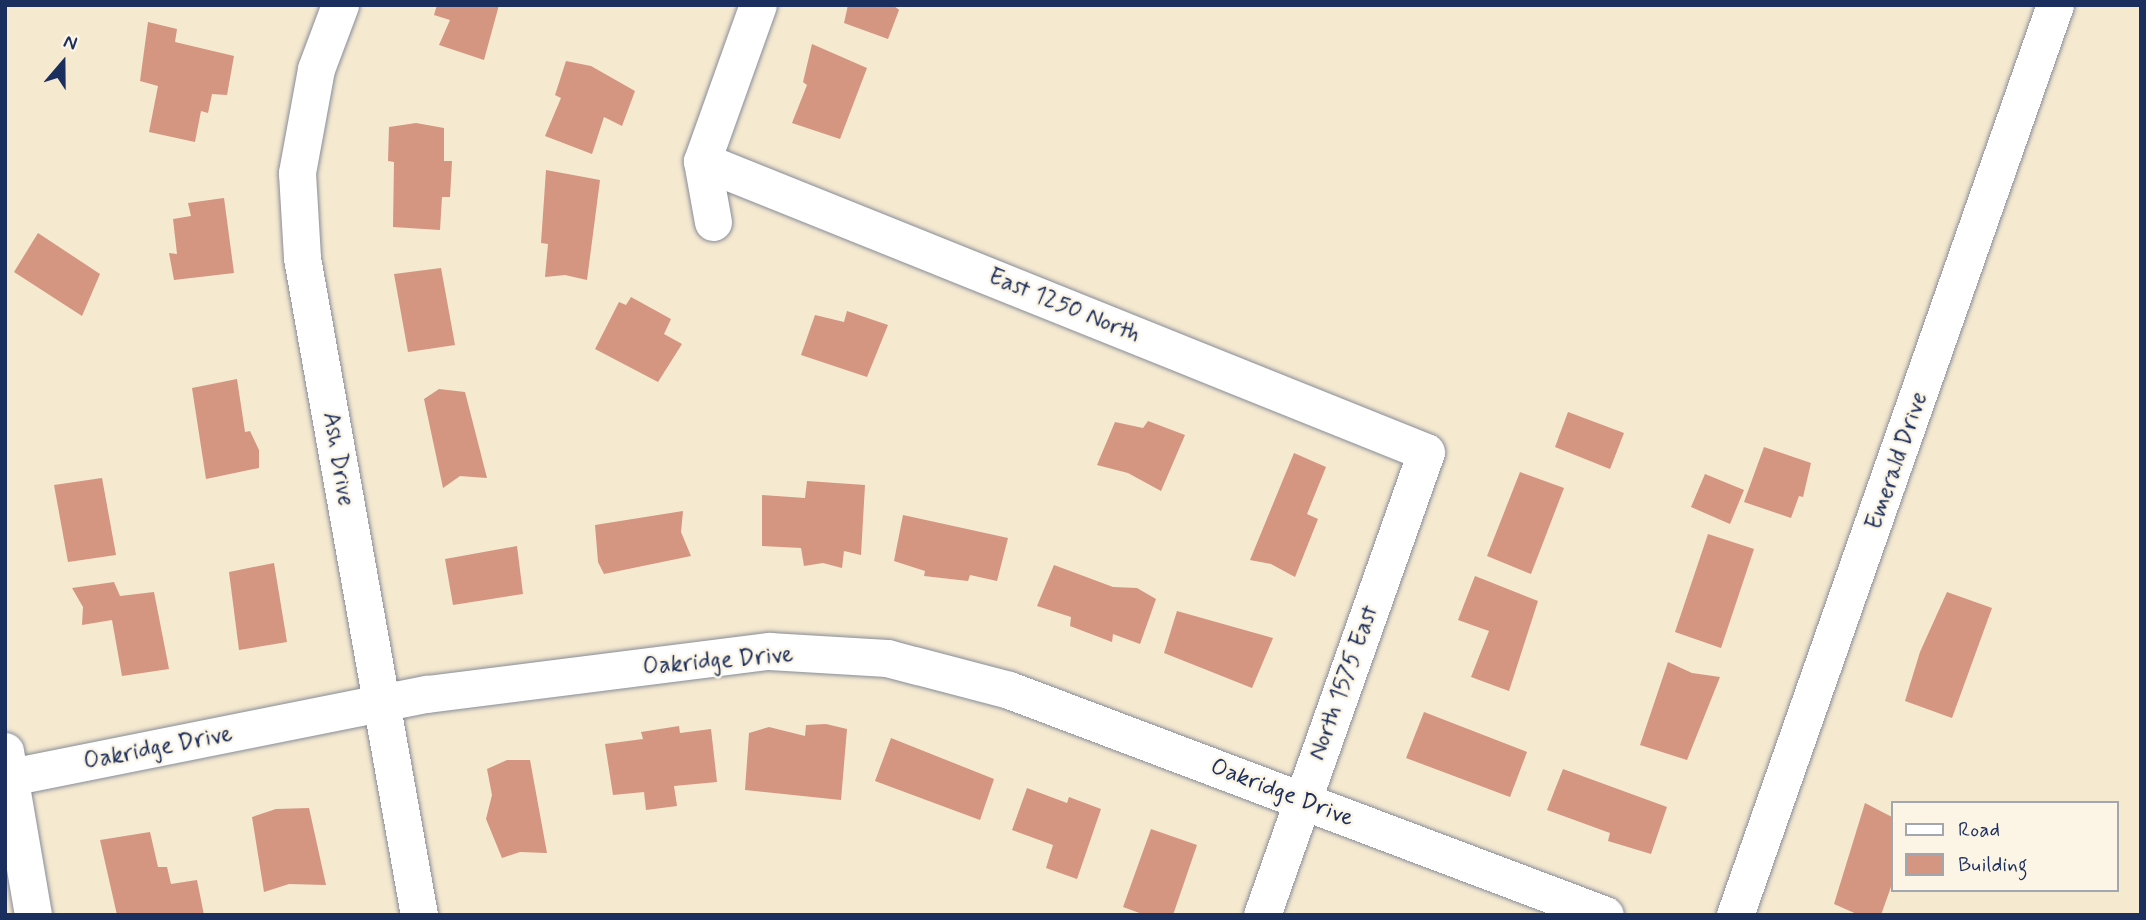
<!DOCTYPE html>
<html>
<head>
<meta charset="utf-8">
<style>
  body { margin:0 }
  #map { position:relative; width:2146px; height:920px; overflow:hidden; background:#f5e9d0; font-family:Mynerve,sans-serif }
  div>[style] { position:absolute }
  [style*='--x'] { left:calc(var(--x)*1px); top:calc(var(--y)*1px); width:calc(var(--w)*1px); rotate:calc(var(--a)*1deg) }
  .building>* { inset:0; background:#d49581 }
  .roads { filter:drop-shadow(0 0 2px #888c97) drop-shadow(0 0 2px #888c97) }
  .minor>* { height:37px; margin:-18.5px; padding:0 18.5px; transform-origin:18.5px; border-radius:18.5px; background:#fff }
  span { translate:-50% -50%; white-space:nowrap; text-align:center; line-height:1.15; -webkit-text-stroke:5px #fcf5e5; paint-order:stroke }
  .street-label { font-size:24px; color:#1b2f5e }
  .frame { position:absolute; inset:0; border:7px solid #1b2f5e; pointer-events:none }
  .legend { position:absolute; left:1891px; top:801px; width:228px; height:91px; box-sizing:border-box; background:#fcf5e5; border:2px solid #a2a6af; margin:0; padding:9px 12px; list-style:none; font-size:21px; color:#1b2f5e }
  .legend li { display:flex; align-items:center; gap:14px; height:35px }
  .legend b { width:35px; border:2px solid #a2a6af }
  .north { position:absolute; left:28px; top:28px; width:70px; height:70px; -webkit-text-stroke:5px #fcf5e5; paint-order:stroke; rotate:20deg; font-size:19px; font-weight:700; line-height:28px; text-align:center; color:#1b2f5e }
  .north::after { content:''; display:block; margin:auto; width:24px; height:32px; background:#1b2f5e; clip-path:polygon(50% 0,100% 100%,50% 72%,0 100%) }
</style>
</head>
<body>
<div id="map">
  <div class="building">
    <div style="clip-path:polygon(437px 5px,499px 5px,484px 60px,439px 45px,450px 20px,434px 15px)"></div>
    <div style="clip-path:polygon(848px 5px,893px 5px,899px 10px,888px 39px,844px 23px)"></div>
    <div style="clip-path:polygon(148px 22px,177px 29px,175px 42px,234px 56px,227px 95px,212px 94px,208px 113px,201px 111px,195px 142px,149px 132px,158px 86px,140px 81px)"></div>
    <div style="clip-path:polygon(812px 44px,867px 68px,840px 139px,792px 123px,807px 85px,803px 82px)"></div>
    <div style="clip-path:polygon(566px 61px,591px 66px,635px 91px,622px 126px,604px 117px,592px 154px,545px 136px,561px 98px,555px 95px)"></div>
    <div style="clip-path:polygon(416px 123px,444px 128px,444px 161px,452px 161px,450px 197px,442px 197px,440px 230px,393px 227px,394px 162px,388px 161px,389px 127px)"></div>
    <div style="clip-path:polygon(546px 170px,600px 180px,587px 280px,565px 275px,545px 277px,548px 244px,541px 243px)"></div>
    <div style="clip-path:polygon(224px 198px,234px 273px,174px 280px,169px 253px,177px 254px,173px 219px,191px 216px,188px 203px)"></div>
    <div style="clip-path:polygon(38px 233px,100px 274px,82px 316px,14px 272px)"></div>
    <div style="clip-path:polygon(441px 268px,455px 345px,408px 352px,394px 274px)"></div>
    <div style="clip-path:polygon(631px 297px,671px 319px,664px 334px,682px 344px,658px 382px,595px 349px,619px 302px,626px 305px)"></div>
    <div style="clip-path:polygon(847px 311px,888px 325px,867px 377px,801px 355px,815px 315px,844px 322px)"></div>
    <div style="clip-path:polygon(237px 379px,245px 432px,250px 431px,259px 450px,259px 468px,206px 479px,192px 388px)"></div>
    <div style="clip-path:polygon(439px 389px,465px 392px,487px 478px,460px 476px,443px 488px,424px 399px)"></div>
    <div style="clip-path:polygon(1568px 412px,1624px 433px,1610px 469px,1555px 447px)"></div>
    <div style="clip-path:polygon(1148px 421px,1185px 435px,1161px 491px,1128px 473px,1097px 465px,1115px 422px,1143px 428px)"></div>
    <div style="clip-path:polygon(1764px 447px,1811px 463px,1803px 497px,1799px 496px,1791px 518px,1744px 502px)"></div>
    <div style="clip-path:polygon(1294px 453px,1326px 467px,1307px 514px,1318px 519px,1295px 577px,1271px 564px,1250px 560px)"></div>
    <div style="clip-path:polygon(1520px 472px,1564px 488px,1531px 574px,1487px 556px)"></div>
    <div style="clip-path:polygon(1705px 474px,1744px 490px,1730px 524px,1691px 507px)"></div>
    <div style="clip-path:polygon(102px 478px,116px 555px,68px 562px,54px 485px)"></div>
    <div style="clip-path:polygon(807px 481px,865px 485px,861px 555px,844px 551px,842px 568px,823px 563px,804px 566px,801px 548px,762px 546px,762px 495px,805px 498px)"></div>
    <div style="clip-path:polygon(683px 511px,681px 532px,691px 556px,604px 574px,598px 562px,595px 525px)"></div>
    <div style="clip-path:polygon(903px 515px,1008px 538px,997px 581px,970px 575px,968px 581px,924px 576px,925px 571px,894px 561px)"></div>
    <div style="clip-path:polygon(1708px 534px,1754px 549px,1721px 648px,1675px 632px)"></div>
    <div style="clip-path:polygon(517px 546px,523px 594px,453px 605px,445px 559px)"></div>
    <div style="clip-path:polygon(274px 563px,287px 642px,239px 650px,229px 572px)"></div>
    <div style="clip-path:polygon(1054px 565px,1113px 587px,1137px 588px,1156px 599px,1140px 644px,1113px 634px,1112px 642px,1070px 626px,1071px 617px,1037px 606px)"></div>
    <div style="clip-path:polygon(1475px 576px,1538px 601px,1509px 691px,1471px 677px,1489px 631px,1458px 620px)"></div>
    <div style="clip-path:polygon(114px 582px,120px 596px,154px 592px,169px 669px,122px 676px,112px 620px,82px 625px,83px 607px,72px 588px)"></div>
    <div style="clip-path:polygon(1947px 592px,1992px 608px,1952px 718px,1905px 701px,1920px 652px)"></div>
    <div style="clip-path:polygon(1177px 611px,1273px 638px,1252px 688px,1164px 653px)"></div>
    <div style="clip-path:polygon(1668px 662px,1692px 673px,1720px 677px,1687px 760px,1640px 745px)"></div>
    <div style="clip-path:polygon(1424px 712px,1527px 752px,1510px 797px,1406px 758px)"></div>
    <div style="clip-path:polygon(826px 724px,847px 729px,841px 800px,745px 790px,749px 733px,769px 727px,805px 736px,806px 725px)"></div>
    <div style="clip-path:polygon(679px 726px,680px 733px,711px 729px,717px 782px,674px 786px,677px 806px,646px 810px,644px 792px,613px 795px,605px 744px,643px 739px,641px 732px)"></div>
    <div style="clip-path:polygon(891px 738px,994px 779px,980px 820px,875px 781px)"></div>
    <div style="clip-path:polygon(507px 760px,530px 760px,547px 853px,520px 852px,502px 858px,486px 819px,492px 795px,487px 769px)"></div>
    <div style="clip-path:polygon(1563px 769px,1667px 807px,1651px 854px,1608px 841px,1610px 833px,1547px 810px)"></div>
    <div style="clip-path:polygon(1027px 788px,1067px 803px,1069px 797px,1101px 809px,1077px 879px,1046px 868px,1053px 845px,1012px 830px)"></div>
    <div style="clip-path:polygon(1865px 803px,1892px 817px,1892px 884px,1881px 915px,1859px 915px,1834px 904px)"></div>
    <div style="clip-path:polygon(309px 808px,326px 885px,289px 884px,264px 892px,252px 817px,276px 809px)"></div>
    <div style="clip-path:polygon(1151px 829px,1197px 845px,1173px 915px,1145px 915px,1123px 907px)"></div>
    <div style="clip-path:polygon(150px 832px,158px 867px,167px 867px,171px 884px,197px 880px,204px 915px,117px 915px,100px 840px)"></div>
  </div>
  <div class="roads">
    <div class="minor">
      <div style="--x:340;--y:5;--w:68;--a:110.6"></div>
      <div style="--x:316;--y:69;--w:106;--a:100.4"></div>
      <div style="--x:297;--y:173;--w:85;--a:86.6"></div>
      <div style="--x:302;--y:258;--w:667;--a:79.9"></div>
      <div style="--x:702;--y:161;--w:780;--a:21.9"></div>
      <div style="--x:1426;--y:452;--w:491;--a:109.5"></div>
      <div style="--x:713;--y:222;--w:62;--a:-100.2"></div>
      <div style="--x:702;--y:161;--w:166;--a:-70.3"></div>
      <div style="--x:5;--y:751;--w:166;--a:80.3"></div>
      <div style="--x:5;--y:778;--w:430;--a:-11.3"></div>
      <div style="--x:427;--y:694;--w:345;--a:-7.2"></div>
      <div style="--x:769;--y:651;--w:118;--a:3.4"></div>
      <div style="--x:887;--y:658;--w:126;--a:14.7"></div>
      <div style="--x:1009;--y:690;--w:637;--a:20.68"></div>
      <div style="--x:1735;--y:915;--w:965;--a:-70.63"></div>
    </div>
  </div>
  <div class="street-label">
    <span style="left:1064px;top:306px;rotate:22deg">East 1250 North</span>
    <span style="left:338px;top:459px;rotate:80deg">Ash Drive</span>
    <span style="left:1897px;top:461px;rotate:-71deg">Emerald Drive</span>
    <span style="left:718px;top:661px;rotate:-5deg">Oakridge Drive</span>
    <span style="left:1344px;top:683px;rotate:-70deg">North 1575 East</span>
    <span style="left:158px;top:748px;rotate:-11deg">Oakridge Drive</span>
    <span style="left:1282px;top:793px;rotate:21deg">Oakridge Drive</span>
  </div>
  <div class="frame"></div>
  <ul class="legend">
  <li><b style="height:9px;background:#fff"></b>Road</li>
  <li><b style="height:19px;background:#d49581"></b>Building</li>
  </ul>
  <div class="north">N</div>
</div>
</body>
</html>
